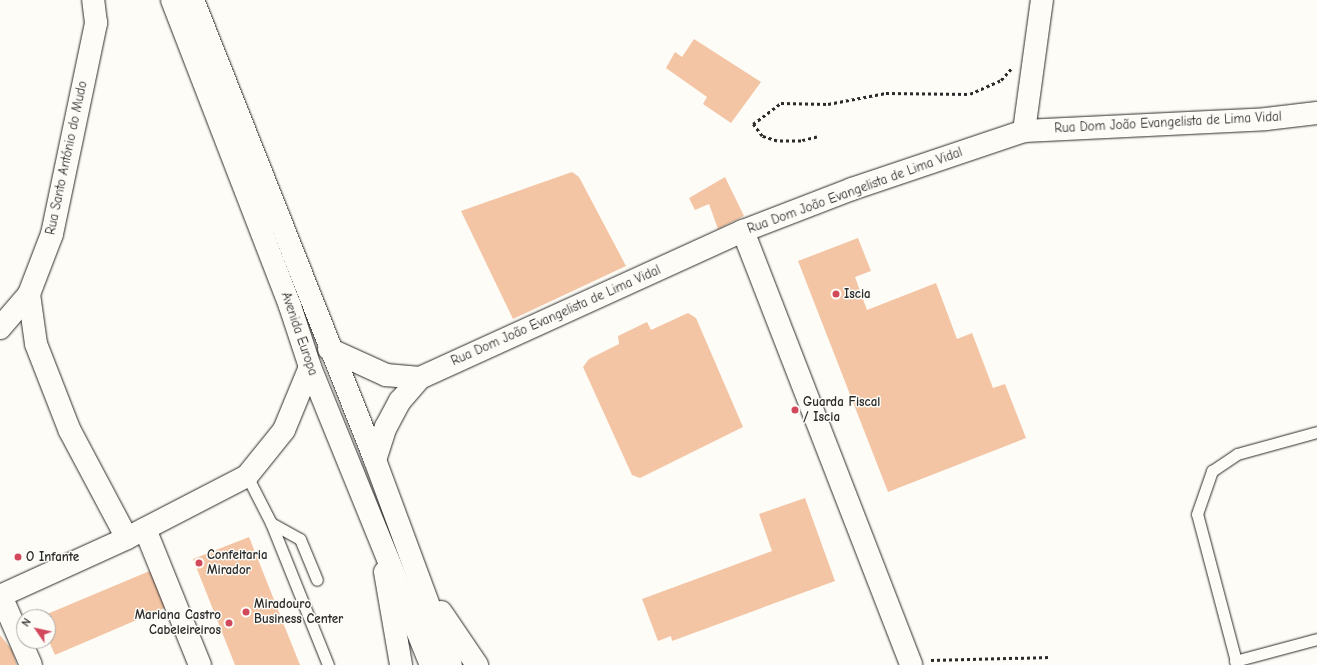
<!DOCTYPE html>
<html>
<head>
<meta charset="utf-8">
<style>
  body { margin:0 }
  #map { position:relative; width:1317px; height:665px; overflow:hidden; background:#fdfcf7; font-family:"Comic Neue",sans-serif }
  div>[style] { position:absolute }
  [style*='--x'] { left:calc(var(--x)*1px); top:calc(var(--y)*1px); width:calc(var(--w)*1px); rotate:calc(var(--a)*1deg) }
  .building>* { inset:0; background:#f4c5a4 }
  .path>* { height:2.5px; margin-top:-1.25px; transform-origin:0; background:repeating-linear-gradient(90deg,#2b2b2b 0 3px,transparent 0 6px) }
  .roads { filter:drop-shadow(0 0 1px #2b2b2b) drop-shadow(0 0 1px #2b2b2b) }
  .lane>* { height:11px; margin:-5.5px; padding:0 5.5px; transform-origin:5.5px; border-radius:5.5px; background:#fdfcf7 }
  .street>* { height:22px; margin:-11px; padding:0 11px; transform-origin:11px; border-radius:11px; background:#fdfcf7 }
  .secondary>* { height:22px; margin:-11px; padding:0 11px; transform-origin:11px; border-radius:11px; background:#fdfcf7 }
  .primary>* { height:22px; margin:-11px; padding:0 11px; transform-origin:11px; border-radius:11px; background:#fdfcf7 }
  .dots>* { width:11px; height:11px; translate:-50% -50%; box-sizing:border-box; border:2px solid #fdfcf7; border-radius:50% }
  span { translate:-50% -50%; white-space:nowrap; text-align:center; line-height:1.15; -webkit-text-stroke:3px #fdfcf7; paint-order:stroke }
  .street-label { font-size:13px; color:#2b2b2b }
  .poi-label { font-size:13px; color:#2b2b2b; font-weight:700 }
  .left { translate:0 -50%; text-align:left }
  .right { translate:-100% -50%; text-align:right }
  .north { position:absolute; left:16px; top:609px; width:40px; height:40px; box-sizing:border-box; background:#fdfcf7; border:1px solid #a9a8a5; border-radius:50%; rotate:304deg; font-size:11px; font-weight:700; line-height:16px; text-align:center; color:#2b2b2b }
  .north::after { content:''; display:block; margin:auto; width:14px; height:18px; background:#d1495b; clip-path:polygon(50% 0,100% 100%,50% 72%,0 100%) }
</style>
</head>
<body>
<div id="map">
  <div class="building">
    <div style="clip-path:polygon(694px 39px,761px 82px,731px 123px,703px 104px,707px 97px,666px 68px,675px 52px,682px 57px)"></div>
    <div style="clip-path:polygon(572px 172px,579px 177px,626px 266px,513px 319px,461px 211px)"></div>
    <div style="clip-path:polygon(725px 177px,744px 216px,718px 229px,709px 204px,695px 210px,689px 198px)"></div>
    <div style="clip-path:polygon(858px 238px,871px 271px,855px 277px,867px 310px,936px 283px,957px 339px,972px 333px,993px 388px,1005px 384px,1026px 438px,888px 492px,798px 261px)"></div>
    <div style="clip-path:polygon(688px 313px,696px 318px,743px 427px,640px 478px,632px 475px,583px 367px,589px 359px,619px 344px,618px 336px,647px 322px,651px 330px)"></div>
    <div style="clip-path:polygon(805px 498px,835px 581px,672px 641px,671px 636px,658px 641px,642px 599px,772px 551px,759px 514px)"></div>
    <div style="clip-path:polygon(249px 537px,300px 665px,235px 665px,193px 559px)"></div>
    <div style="clip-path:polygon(152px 570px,167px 607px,55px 655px,48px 639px,48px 617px,40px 617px)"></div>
    <div style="clip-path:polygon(0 635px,12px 650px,17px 665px,0 665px)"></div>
  </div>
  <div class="path">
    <div style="--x:817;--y:137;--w:16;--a:166"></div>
    <div style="--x:801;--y:141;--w:24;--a:180"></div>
    <div style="--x:777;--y:141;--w:16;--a:-162"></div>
    <div style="--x:762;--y:136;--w:15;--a:-127"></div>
    <div style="--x:753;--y:124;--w:35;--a:-37"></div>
    <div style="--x:781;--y:103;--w:47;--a:1.2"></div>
    <div style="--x:828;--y:104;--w:59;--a:-10.7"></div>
    <div style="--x:886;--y:93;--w:84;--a:0.7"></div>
    <div style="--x:970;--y:94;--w:34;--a:-24"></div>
    <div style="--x:1001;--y:80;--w:15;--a:-48"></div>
    <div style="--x:931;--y:660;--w:119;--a:-1.4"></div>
  </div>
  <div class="roads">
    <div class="lane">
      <div style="--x:247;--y:476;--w:53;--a:62.9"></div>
      <div style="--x:271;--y:523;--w:153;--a:68.1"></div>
      <div style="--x:271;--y:523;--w:33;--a:29"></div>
      <div style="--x:300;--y:539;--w:44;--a:67.5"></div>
      <div style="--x:1235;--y:661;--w:85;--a:-15"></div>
      <div style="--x:1237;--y:665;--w:156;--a:-104.8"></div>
      <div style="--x:1197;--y:514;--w:46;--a:-70.8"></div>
      <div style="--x:1212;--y:471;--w:30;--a:-34"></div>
      <div style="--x:1237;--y:454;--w:83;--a:-15.4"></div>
    </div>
    <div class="street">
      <div style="--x:1024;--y:131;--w:132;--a:-82.2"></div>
      <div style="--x:29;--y:294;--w:50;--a:82"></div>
      <div style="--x:36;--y:344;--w:93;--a:68.7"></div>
      <div style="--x:70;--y:431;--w:121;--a:62"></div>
      <div style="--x:0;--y:328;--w:45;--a:-49.5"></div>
      <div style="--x:29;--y:294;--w:64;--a:-69"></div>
      <div style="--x:52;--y:234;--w:216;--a:-78.2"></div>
      <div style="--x:96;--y:23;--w:23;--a:-97"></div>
      <div style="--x:145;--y:529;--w:147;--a:68"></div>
      <div style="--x:0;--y:596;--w:140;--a:-24.5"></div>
      <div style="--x:127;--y:538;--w:135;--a:-27.3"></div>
      <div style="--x:247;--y:476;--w:59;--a:-51.2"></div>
      <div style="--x:284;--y:430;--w:68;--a:-67.6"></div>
      <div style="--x:1;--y:596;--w:75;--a:66.5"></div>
    </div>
    <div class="secondary">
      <div style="--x:743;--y:231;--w:465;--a:68.8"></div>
      <div style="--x:329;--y:349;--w:63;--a:24.5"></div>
      <div style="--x:386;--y:375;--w:34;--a:5"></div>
      <div style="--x:375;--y:460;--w:35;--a:-72"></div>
      <div style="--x:386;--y:427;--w:30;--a:-62"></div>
      <div style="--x:400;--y:401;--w:30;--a:-49"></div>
      <div style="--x:420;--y:378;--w:355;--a:-24.5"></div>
      <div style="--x:743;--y:231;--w:117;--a:-21.1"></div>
      <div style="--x:852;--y:189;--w:182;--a:-18.6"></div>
      <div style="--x:1024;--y:131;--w:242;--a:-2.8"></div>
      <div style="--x:1266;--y:119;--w:51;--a:-6.7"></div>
    </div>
    <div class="primary">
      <div style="--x:172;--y:0;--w:328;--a:68.9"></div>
      <div style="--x:290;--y:306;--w:64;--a:71.8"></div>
      <div style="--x:310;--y:367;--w:322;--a:67.9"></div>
      <div style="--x:193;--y:0;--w:495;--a:68.4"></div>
      <div style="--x:375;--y:460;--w:219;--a:69.7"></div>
      <div style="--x:385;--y:572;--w:94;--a:80.2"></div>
      <div style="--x:441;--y:612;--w:64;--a:55.8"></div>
    </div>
  </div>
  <div class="dots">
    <div style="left:836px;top:294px;background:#d1495b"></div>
    <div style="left:795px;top:410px;background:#d1495b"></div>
    <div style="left:18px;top:557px;background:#d1495b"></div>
    <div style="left:199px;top:563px;background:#d1495b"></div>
    <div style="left:246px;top:612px;background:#d1495b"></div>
    <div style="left:229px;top:623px;background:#d1495b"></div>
  </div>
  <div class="street-label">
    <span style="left:1168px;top:123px;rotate:-3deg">Rua Dom João Evangelista de Lima Vidal</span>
    <span style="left:67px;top:158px;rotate:-78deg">Rua Santo António do Mudo</span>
    <span style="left:855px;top:191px;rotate:-20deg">Rua Dom João Evangelista de Lima Vidal</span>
    <span style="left:556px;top:316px;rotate:-24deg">Rua Dom João Evangelista de Lima Vidal</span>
    <span style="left:299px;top:334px;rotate:71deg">Avenida Europa</span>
  </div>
  <div class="poi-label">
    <span class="left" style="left:844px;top:294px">Iscia</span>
    <span class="left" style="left:803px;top:410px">Guarda Fiscal<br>/ Iscia</span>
    <span class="left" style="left:207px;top:563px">Confeitaria<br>Mirador</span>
    <span class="left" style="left:26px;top:557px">O Infante</span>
    <span class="left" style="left:254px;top:612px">Miradouro<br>Business Center</span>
    <span class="right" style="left:221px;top:623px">Mariana Castro<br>Cabeleireiros</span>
  </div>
  <div class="north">N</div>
</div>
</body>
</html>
